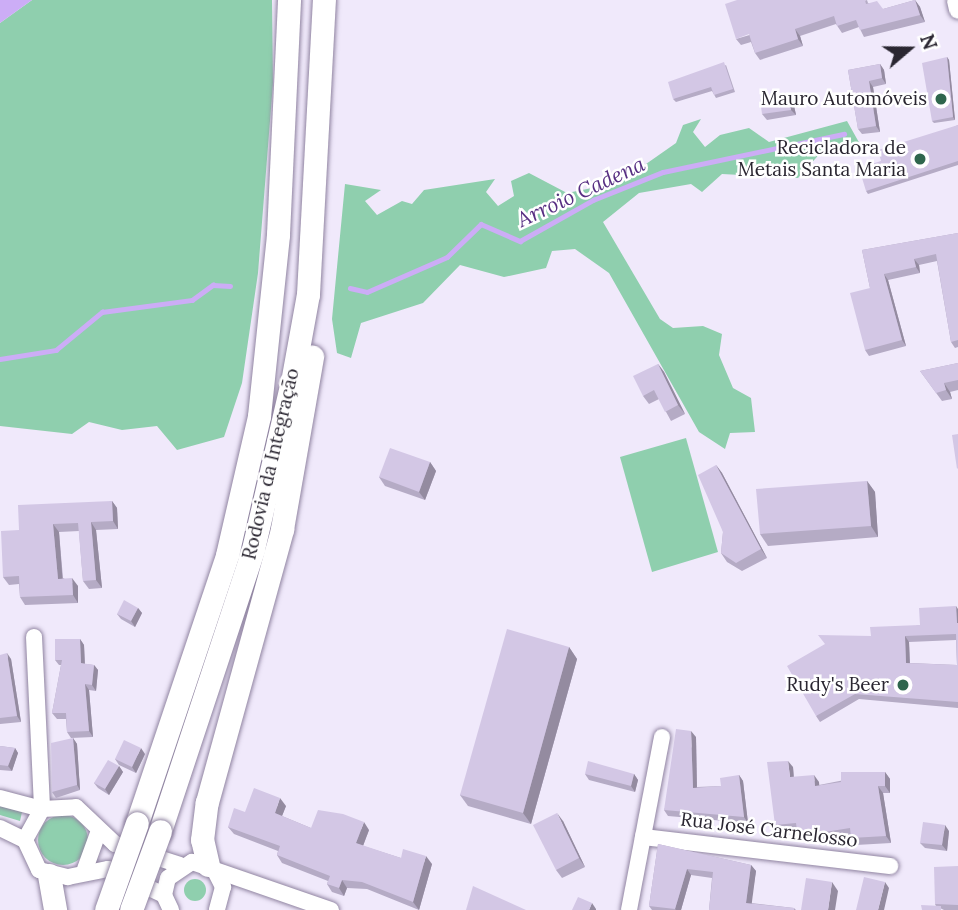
<!DOCTYPE html>
<html>
<head>
<meta charset="utf-8">
<style>
  body { margin:0 }
  #map { position:relative; width:958px; height:910px; overflow:hidden; background:#f0e9fb; font-family:Lora,serif }
  div>[style] { position:absolute }
  [style*='--x'] { left:calc(var(--x)*1px); top:calc(var(--y)*1px); width:calc(var(--w)*1px); rotate:calc(var(--a)*1deg) }
  .green>* { inset:0; background:#8fcfae }
  .round { border-radius:50% }
  .water>* { inset:0; background:#ccadf6 }
  .stream>* { height:4.5px; margin:-2.25px; padding:0 2.25px; transform-origin:2.25px; border-radius:2.25px; background:#ccadf6 }
  .roads { filter:drop-shadow(0 0 2px #9084a1) drop-shadow(0 0 2px #9084a1) }
  .minor>* { height:16px; margin:-8px; padding:0 8px; transform-origin:8px; border-radius:8px; background:#fff }
  .major>* { height:19px; margin:-9.5px; padding:0 9.5px; transform-origin:9.5px; border-radius:9.5px; background:#fff }
  .highway>* { height:23px; margin:-11.5px; padding:0 11.5px; transform-origin:11.5px; border-radius:11.5px; background:#fff }
  .bridges { filter:drop-shadow(0 0 2px #9084a1) drop-shadow(0 0 2px #9084a1) }
  .highway-bridge>* { height:23px; margin:-11.5px; padding:0 11.5px; transform-origin:11.5px; border-radius:11.5px; background:#fff }
  .wall>* { inset:0; background:#b5abc5 }
  .shaded-wall>* { inset:0; background:#948ba0 }
  .building>* { inset:0; background:#d3c7e5 }
  .dots>* { width:19px; height:19px; translate:-50% -50%; box-sizing:border-box; border:4px solid #fff; border-radius:50% }
  span { translate:-50% -50%; white-space:nowrap; text-align:center; line-height:1.15; -webkit-text-stroke:5px #fff; paint-order:stroke }
  .poi-label { font-size:19px; color:#2a2631 }
  .right { translate:-100% -50%; text-align:right }
  .street-label { font-size:19px; color:#2a2631 }
  .water-label { font-size:21px; color:#572e82; font-style:italic }
  .north { position:absolute; left:874px; top:14px; width:70px; height:70px; -webkit-text-stroke:5px #fff; paint-order:stroke; rotate:70deg; font-size:19px; font-weight:700; line-height:28px; text-align:center; color:#2a2631 }
  .north::after { content:''; display:block; margin:auto; width:24px; height:32px; background:#2a2631; clip-path:polygon(50% 0,100% 100%,50% 72%,0 100%) }
</style>
</head>
<body>
<div id="map">
  <div class="green">
    <div style="clip-path:polygon(32px 0,272px 0,273px 83px,258px 273px,242px 383px,224px 437px,177px 450px,157px 426px,122px 430px,89px 422px,72px 434px,0 426px,0 23px)"></div>
    <div style="clip-path:polygon(701px 119px,693px 132px,705px 147px,720px 135px,749px 128px,769px 142px,847px 121px,861px 146px,824px 149px,798px 178px,722px 174px,702px 192px,691px 184px,639px 193px,603px 222px,660px 319px,673px 328px,703px 326px,722px 334px,719px 355px,733px 388px,751px 398px,755px 432px,730px 433px,725px 449px,699px 432px,609px 273px,575px 249px,552px 251px,546px 268px,504px 277px,460px 265px,423px 303px,361px 323px,351px 358px,337px 353px,332px 319px,345px 184px,381px 190px,365px 201px,377px 215px,402px 201px,412px 204px,424px 190px,495px 179px,486px 192px,498px 206px,514px 196px,511px 181px,529px 173px,567px 193px,592px 188px,598px 179px,626px 178px,676px 143px,683px 125px)"></div>
    <div style="clip-path:polygon(686px 438px,718px 552px,652px 572px,620px 457px)"></div>
    <div style="clip-path:polygon(0 806px,22px 812px,20px 821px,0 815px)"></div>
    <div class="round" style="left:38px;top:815px;width:50px;height:50px"></div>
    <div class="round" style="left:184px;top:879px;width:22px;height:22px"></div>
  </div>
  <div class="water">
    <div style="clip-path:polygon(0 0,32px 0,0 23px)"></div>
  </div>
  <div class="stream">
    <div style="--x:350;--y:288;--w:17;--a:13"></div>
    <div style="--x:367;--y:292;--w:87;--a:-23.6"></div>
    <div style="--x:447;--y:257;--w:47;--a:-44.1"></div>
    <div style="--x:481;--y:224;--w:43;--a:23.6"></div>
    <div style="--x:520;--y:241;--w:84;--a:-29.3"></div>
    <div style="--x:593;--y:200;--w:75;--a:-21.8"></div>
    <div style="--x:663;--y:172;--w:185;--a:-11.9"></div>
    <div style="--x:0;--y:359;--w:57;--a:-9.1"></div>
    <div style="--x:56;--y:350;--w:60;--a:-39.6"></div>
    <div style="--x:102;--y:312;--w:91;--a:-7.6"></div>
    <div style="--x:192;--y:300;--w:26;--a:-36"></div>
    <div style="--x:213;--y:285;--w:17;--a:3"></div>
  </div>
  <div class="roads">
    <div class="minor">
      <div style="--x:34;--y:637;--w:172;--a:87.3"></div>
      <div style="--x:0;--y:798;--w:43;--a:14.7"></div>
      <div style="--x:42;--y:809;--w:34;--a:-3"></div>
      <div style="--x:76;--y:807;--w:54;--a:43.5"></div>
      <div style="--x:115;--y:844;--w:68;--a:17.9"></div>
      <div style="--x:42;--y:809;--w:35;--a:119"></div>
      <div style="--x:25;--y:840;--w:33;--a:65"></div>
      <div style="--x:39;--y:870;--w:30;--a:14"></div>
      <div style="--x:68;--y:877;--w:41;--a:-11.3"></div>
      <div style="--x:108;--y:869;--w:62;--a:24.9"></div>
      <div style="--x:0;--y:828;--w:28;--a:26"></div>
      <div style="--x:643;--y:837;--w:249;--a:6.7"></div>
      <div style="--x:85;--y:869;--w:38;--a:-70"></div>
      <div style="--x:215;--y:871;--w:18;--a:63"></div>
      <div style="--x:223;--y:887;--w:24;--a:105"></div>
      <div style="--x:171;--y:910;--w:17;--a:-115"></div>
      <div style="--x:164;--y:895;--w:17;--a:-77"></div>
      <div style="--x:168;--y:878;--w:29;--a:-34"></div>
      <div style="--x:192;--y:862;--w:147;--a:19.1"></div>
      <div style="--x:629;--y:910;--w:176;--a:-79.2"></div>
    </div>
    <div class="major">
      <div style="--x:956;--y:0;--w:9;--a:77"></div>
    </div>
    <div class="highway">
      <div style="--x:137;--y:823;--w:283;--a:-71.4"></div>
      <div style="--x:227;--y:555;--w:143;--a:-77"></div>
      <div style="--x:259;--y:416;--w:183;--a:-84"></div>
      <div style="--x:278;--y:234;--w:234;--a:-87.3"></div>
      <div style="--x:160;--y:831;--w:297;--a:-71.7"></div>
      <div style="--x:253;--y:549;--w:171;--a:-76.9"></div>
      <div style="--x:292;--y:382;--w:89;--a:-79.7"></div>
      <div style="--x:308;--y:294;--w:294;--a:-86.9"></div>
      <div style="--x:208;--y:865;--w:26;--a:-103"></div>
      <div style="--x:202;--y:840;--w:38;--a:-83"></div>
      <div style="--x:207;--y:802;--w:283;--a:-74.6"></div>
      <div style="--x:282;--y:529;--w:175;--a:-80.1"></div>
      <div style="--x:49;--y:875;--w:36;--a:80"></div>
    </div>
  </div>
  <div class="bridges">
    <div class="highway-bridge">
      <div style="--x:106;--y:910;--w:92;--a:-70.4"></div>
      <div style="--x:131;--y:910;--w:84;--a:-69.8"></div>
    </div>
  </div>
  <div class="wall">
    <div style="clip-path:polygon(867px 0,868px 3px,883px 9px,915px 0,920px 7px,925px 22px,864px 37px,859px 27px,842px 33px,836px 24px,800px 36px,803px 46px,760px 60px,755px 53px,751px 42px,741px 45px,736px 39px)"></div>
    <div style="clip-path:polygon(947px 57px,949px 60px,955px 120px,934px 123px,932px 121px)"></div>
    <div style="clip-path:polygon(880px 64px,884px 70px,886px 84px,873px 87px,880px 132px,862px 134px,858px 129px,848px 70px)"></div>
    <div style="clip-path:polygon(726px 65px,735px 92px,716px 98px,712px 91px,676px 102px,673px 99px)"></div>
    <div style="clip-path:polygon(789px 95px,793px 101px,796px 115px,767px 120px,762px 114px)"></div>
    <div style="clip-path:polygon(958px 125px,958px 165px,868px 194px,866px 191px,881px 161px)"></div>
    <div style="clip-path:polygon(958px 233px,958px 347px,955px 348px,951px 342px,937px 261px,919px 265px,920px 273px,888px 280px,906px 346px,869px 356px,865px 350px,870px 288px,862px 250px)"></div>
    <div style="clip-path:polygon(958px 363px,958px 390px,950px 392px,952px 399px,942px 401px,920px 371px)"></div>
    <div style="clip-path:polygon(658px 364px,664px 372px,685px 414px,671px 421px,659px 399px,649px 404px,643px 396px)"></div>
    <div style="clip-path:polygon(430px 462px,436px 471px,425px 500px,385px 486px,379px 477px)"></div>
    <div style="clip-path:polygon(716px 465px,722px 473px,767px 558px,742px 571px,727px 562px,721px 553px,723px 532px)"></div>
    <div style="clip-path:polygon(867px 481px,875px 492px,878px 537px,768px 546px,760px 534px)"></div>
    <div style="clip-path:polygon(112px 501px,117px 508px,118px 529px,96px 530px,102px 588px,89px 589px,83px 581px,79px 531px,59px 532px,63px 578px,78px 586px,78px 603px,25px 605px,20px 597px,19px 584px,9px 585px,3px 577px,19px 530px)"></div>
    <div style="clip-path:polygon(138px 608px,142px 613px,135px 627px,121px 619px,117px 614px)"></div>
    <div style="clip-path:polygon(evenodd,958px 609px,958px 708px,859px 699px,820px 722px,816px 716px,871px 636px,920px 625px,958px 609px,956px 640px,957px 665px,910px 663px,909px 642px,956px 640px)"></div>
    <div style="clip-path:polygon(80px 639px,84px 645px,85px 664px,94px 665px,98px 670px,96px 691px,89px 690px,93px 737px,71px 738px,67px 732px,66px 719px,57px 719px,52px 713px,61px 665px,59px 665px,55px 660px)"></div>
    <div style="clip-path:polygon(569px 647px,577px 659px,531px 824px,468px 806px,460px 795px)"></div>
    <div style="clip-path:polygon(0 655px,11px 659px,21px 722px,0 724px)"></div>
    <div style="clip-path:polygon(696px 737px,697px 787px,721px 786px,739px 775px,743px 781px,748px 823px,668px 816px,664px 810px)"></div>
    <div style="clip-path:polygon(73px 738px,77px 744px,80px 790px,56px 798px,52px 792px)"></div>
    <div style="clip-path:polygon(0 746px,15px 748px,18px 753px,12px 771px,0 770px)"></div>
    <div style="clip-path:polygon(145px 754px,136px 773px,119px 765px,115px 759px)"></div>
    <div style="clip-path:polygon(119px 766px,123px 772px,109px 795px,98px 788px,94px 783px)"></div>
    <div style="clip-path:polygon(793px 767px,794px 777px,819px 782px,819px 785px,885px 772px,890px 779px,890px 793px,883px 793px,891px 843px,856px 845px,850px 836px,830px 839px,802px 838px,797px 831px,779px 832px,775px 825px)"></div>
    <div style="clip-path:polygon(585px 774px,634px 774px,638px 780px,635px 792px,589px 780px)"></div>
    <div style="clip-path:polygon(286px 806px,282px 816px,311px 828px,369px 830px,363px 846px,401px 858px,432px 864px,419px 910px,367px 889px,347px 888px,344px 896px,332px 892px,327px 884px,328px 881px,282px 863px,277px 855px,278px 851px,234px 834px,228px 827px,245px 812px)"></div>
    <div style="clip-path:polygon(563px 821px,585px 867px,562px 878px,556px 870px)"></div>
    <div style="clip-path:polygon(949px 831px,947px 851px,925px 848px,920px 843px)"></div>
    <div style="clip-path:polygon(658px 844px,751px 865px,756px 871px,751px 903px,794px 908px,796px 910px,709px 910px,712px 878px,691px 875px,681px 910px,652px 910px,649px 906px)"></div>
    <div style="clip-path:polygon(958px 866px,958px 910px,944px 910px,936px 906px,935px 904px)"></div>
  </div>
  <div class="shaded-wall">
    <div style="clip-path:polygon(915px 0,920px 7px,925px 22px,920px 15px)"></div>
    <div style="clip-path:polygon(795px 29px,800px 36px,803px 46px,798px 39px)"></div>
    <div style="clip-path:polygon(947px 57px,949px 60px,955px 120px,953px 117px)"></div>
    <div style="clip-path:polygon(880px 64px,884px 70px,886px 84px,882px 78px)"></div>
    <div style="clip-path:polygon(869px 81px,873px 87px,880px 132px,876px 126px)"></div>
    <div style="clip-path:polygon(789px 95px,793px 101px,796px 115px,791px 110px)"></div>
    <div style="clip-path:polygon(914px 259px,919px 265px,920px 273px,916px 267px)"></div>
    <div style="clip-path:polygon(884px 274px,888px 280px,906px 346px,902px 340px)"></div>
    <div style="clip-path:polygon(658px 364px,664px 372px,685px 414px,678px 405px)"></div>
    <div style="clip-path:polygon(944px 383px,950px 392px,952px 399px,946px 390px)"></div>
    <div style="clip-path:polygon(430px 462px,436px 471px,425px 500px,419px 492px)"></div>
    <div style="clip-path:polygon(716px 465px,722px 473px,767px 558px,761px 549px)"></div>
    <div style="clip-path:polygon(867px 481px,875px 492px,878px 537px,871px 526px)"></div>
    <div style="clip-path:polygon(112px 501px,117px 508px,118px 529px,113px 521px)"></div>
    <div style="clip-path:polygon(91px 522px,96px 530px,102px 588px,96px 580px)"></div>
    <div style="clip-path:polygon(53px 524px,59px 532px,63px 586px,58px 579px)"></div>
    <div style="clip-path:polygon(72px 578px,78px 586px,78px 603px,73px 595px)"></div>
    <div style="clip-path:polygon(956px 606px,958px 609px,958px 625px,957px 623px)"></div>
    <div style="clip-path:polygon(138px 608px,142px 613px,135px 627px,131px 621px)"></div>
    <div style="clip-path:polygon(905px 636px,909px 642px,910px 669px,906px 663px)"></div>
    <div style="clip-path:polygon(80px 639px,84px 645px,85px 669px,81px 663px)"></div>
    <div style="clip-path:polygon(569px 647px,577px 659px,531px 824px,523px 813px)"></div>
    <div style="clip-path:polygon(7px 653px,11px 659px,21px 722px,17px 716px)"></div>
    <div style="clip-path:polygon(94px 665px,98px 670px,96px 691px,92px 685px)"></div>
    <div style="clip-path:polygon(85px 684px,89px 690px,93px 737px,89px 731px)"></div>
    <div style="clip-path:polygon(691px 731px,696px 737px,697px 794px,693px 788px)"></div>
    <div style="clip-path:polygon(73px 738px,77px 744px,80px 790px,77px 785px)"></div>
    <div style="clip-path:polygon(15px 748px,18px 753px,12px 771px,8px 766px)"></div>
    <div style="clip-path:polygon(141px 748px,145px 754px,136px 773px,132px 767px)"></div>
    <div style="clip-path:polygon(788px 761px,793px 767px,794px 784px,790px 777px)"></div>
    <div style="clip-path:polygon(119px 766px,123px 772px,109px 795px,105px 789px)"></div>
    <div style="clip-path:polygon(885px 772px,890px 779px,890px 793px,885px 786px)"></div>
    <div style="clip-path:polygon(634px 774px,638px 780px,635px 792px,631px 786px)"></div>
    <div style="clip-path:polygon(739px 775px,743px 781px,748px 823px,744px 817px)"></div>
    <div style="clip-path:polygon(814px 775px,819px 782px,820px 793px,815px 786px)"></div>
    <div style="clip-path:polygon(878px 786px,883px 793px,891px 843px,886px 836px)"></div>
    <div style="clip-path:polygon(280px 798px,286px 806px,280px 821px,275px 813px)"></div>
    <div style="clip-path:polygon(557px 813px,563px 821px,585px 867px,579px 858px)"></div>
    <div style="clip-path:polygon(364px 822px,369px 830px,361px 851px,356px 843px)"></div>
    <div style="clip-path:polygon(945px 825px,949px 831px,947px 851px,942px 845px)"></div>
    <div style="clip-path:polygon(426px 856px,432px 864px,419px 910px,413px 902px)"></div>
    <div style="clip-path:polygon(751px 865px,756px 871px,751px 909px,746px 903px)"></div>
    <div style="clip-path:polygon(687px 869px,691px 875px,681px 910px,676px 910px,675px 909px)"></div>
    <div style="clip-path:polygon(342px 880px,347px 888px,344px 896px,339px 888px)"></div>
    <div style="clip-path:polygon(832px 882px,838px 891px,835px 910px,828px 910px)"></div>
    <div style="clip-path:polygon(885px 882px,889px 888px,884px 910px,878px 910px)"></div>
    <div style="clip-path:polygon(592px 903px,596px 909px,596px 910px,589px 910px)"></div>
  </div>
  <div class="building">
    <div style="clip-path:polygon(737px 0,865px 0,866px 4px,877px 1px,883px 9px,915px 0,920px 15px,860px 30px,856px 20px,837px 26px,834px 16px,795px 29px,798px 39px,755px 53px,749px 34px,736px 39px,725px 4px)"></div>
    <div style="clip-path:polygon(947px 57px,953px 117px,932px 121px,922px 63px)"></div>
    <div style="clip-path:polygon(724px 62px,733px 89px,714px 95px,711px 87px,673px 99px,668px 82px)"></div>
    <div style="clip-path:polygon(880px 64px,882px 78px,869px 81px,876px 126px,858px 129px,848px 70px)"></div>
    <div style="clip-path:polygon(789px 95px,791px 110px,762px 114px,760px 99px)"></div>
    <div style="clip-path:polygon(958px 125px,958px 161px,866px 191px,859px 168px,881px 161px,878px 150px)"></div>
    <div style="clip-path:polygon(958px 233px,958px 340px,951px 342px,936px 254px,914px 259px,916px 267px,884px 274px,902px 340px,865px 350px,850px 293px,870px 288px,862px 250px)"></div>
    <div style="clip-path:polygon(958px 363px,958px 380px,944px 383px,946px 390px,936px 393px,920px 371px)"></div>
    <div style="clip-path:polygon(658px 364px,678px 405px,665px 412px,654px 390px,643px 396px,633px 376px)"></div>
    <div style="clip-path:polygon(958px 434px,958px 468px,957px 469px,952px 435px)"></div>
    <div style="clip-path:polygon(390px 448px,430px 462px,419px 492px,379px 477px)"></div>
    <div style="clip-path:polygon(716px 465px,761px 549px,736px 563px,721px 553px,723px 532px,698px 475px)"></div>
    <div style="clip-path:polygon(867px 481px,871px 526px,760px 534px,756px 489px)"></div>
    <div style="clip-path:polygon(112px 501px,113px 521px,91px 522px,96px 580px,83px 581px,78px 523px,53px 524px,58px 579px,72px 578px,73px 595px,20px 597px,19px 576px,3px 577px,1px 531px,19px 530px,18px 505px)"></div>
    <div style="clip-path:polygon(124px 600px,138px 608px,131px 621px,117px 614px)"></div>
    <div style="clip-path:polygon(evenodd,956px 606px,957px 623px,958px 623px,958px 702px,855px 694px,816px 716px,787px 666px,825px 644px,818px 635px,871px 636px,870px 627px,920px 625px,919px 608px,956px 606px,956px 634px,957px 665px,906px 663px,905px 636px,956px 634px)"></div>
    <div style="clip-path:polygon(507px 629px,569px 647px,523px 813px,460px 795px)"></div>
    <div style="clip-path:polygon(55px 639px,80px 639px,81px 663px,94px 665px,92px 685px,85px 684px,89px 731px,67px 732px,66px 713px,52px 713px,62px 660px,55px 660px)"></div>
    <div style="clip-path:polygon(7px 653px,17px 716px,0 718px,0 655px)"></div>
    <div style="clip-path:polygon(676px 729px,691px 731px,693px 788px,721px 786px,720px 778px,739px 775px,744px 817px,664px 810px)"></div>
    <div style="clip-path:polygon(73px 738px,77px 785px,52px 792px,51px 743px)"></div>
    <div style="clip-path:polygon(124px 740px,141px 748px,132px 767px,115px 759px)"></div>
    <div style="clip-path:polygon(0 746px,15px 748px,8px 766px,0 765px)"></div>
    <div style="clip-path:polygon(108px 760px,119px 766px,105px 789px,94px 783px)"></div>
    <div style="clip-path:polygon(588px 761px,634px 774px,631px 786px,585px 774px)"></div>
    <div style="clip-path:polygon(788px 761px,790px 777px,814px 775px,815px 786px,841px 782px,841px 772px,885px 772px,885px 786px,878px 786px,886px 836px,851px 838px,850px 828px,825px 832px,797px 831px,796px 823px,775px 825px,767px 762px)"></div>
    <div style="clip-path:polygon(254px 788px,280px 798px,275px 813px,311px 828px,318px 810px,343px 814px,364px 822px,356px 843px,401px 858px,403px 849px,426px 856px,413px 902px,362px 882px,342px 880px,339px 888px,327px 884px,330px 876px,277px 855px,280px 846px,228px 827px,234px 808px,245px 812px)"></div>
    <div style="clip-path:polygon(557px 813px,579px 858px,556px 870px,533px 825px)"></div>
    <div style="clip-path:polygon(923px 822px,945px 825px,942px 845px,920px 843px)"></div>
    <div style="clip-path:polygon(658px 844px,751px 865px,746px 903px,794px 908px,794px 910px,709px 910px,713px 872px,687px 869px,675px 909px,649px 906px)"></div>
    <div style="clip-path:polygon(958px 866px,958px 905px,935px 904px,934px 867px)"></div>
    <div style="clip-path:polygon(864px 877px,885px 882px,878px 910px,856px 910px)"></div>
    <div style="clip-path:polygon(806px 878px,832px 882px,828px 910px,801px 910px)"></div>
    <div style="clip-path:polygon(473px 886px,526px 910px,466px 910px)"></div>
    <div style="clip-path:polygon(578px 897px,592px 903px,589px 910px,572px 910px)"></div>
    <div style="clip-path:polygon(921px 905px,941px 906px,941px 910px,922px 910px)"></div>
  </div>
  <div class="dots">
    <div style="left:941px;top:99px;background:#2f664d"></div>
    <div style="left:920px;top:159px;background:#2f664d"></div>
    <div style="left:903px;top:685px;background:#2f664d"></div>
  </div>
  <div class="poi-label">
    <span class="right" style="left:927px;top:99px">Mauro Automóveis</span>
    <span class="right" style="left:906px;top:159px">Recicladora de<br>Metais Santa Maria</span>
    <span class="right" style="left:889px;top:685px">Rudy's Beer</span>
  </div>
  <div class="street-label">
    <span style="left:271px;top:464px;rotate:-77deg">Rodovia da Integração</span>
    <span style="left:769px;top:830px;rotate:7deg">Rua José Carnelosso</span>
  </div>
  <div class="water-label">
    <span style="left:581px;top:192px;rotate:-25deg">Arroio Cadena</span>
  </div>
  <div class="north">N</div>
</div>
</body>
</html>
